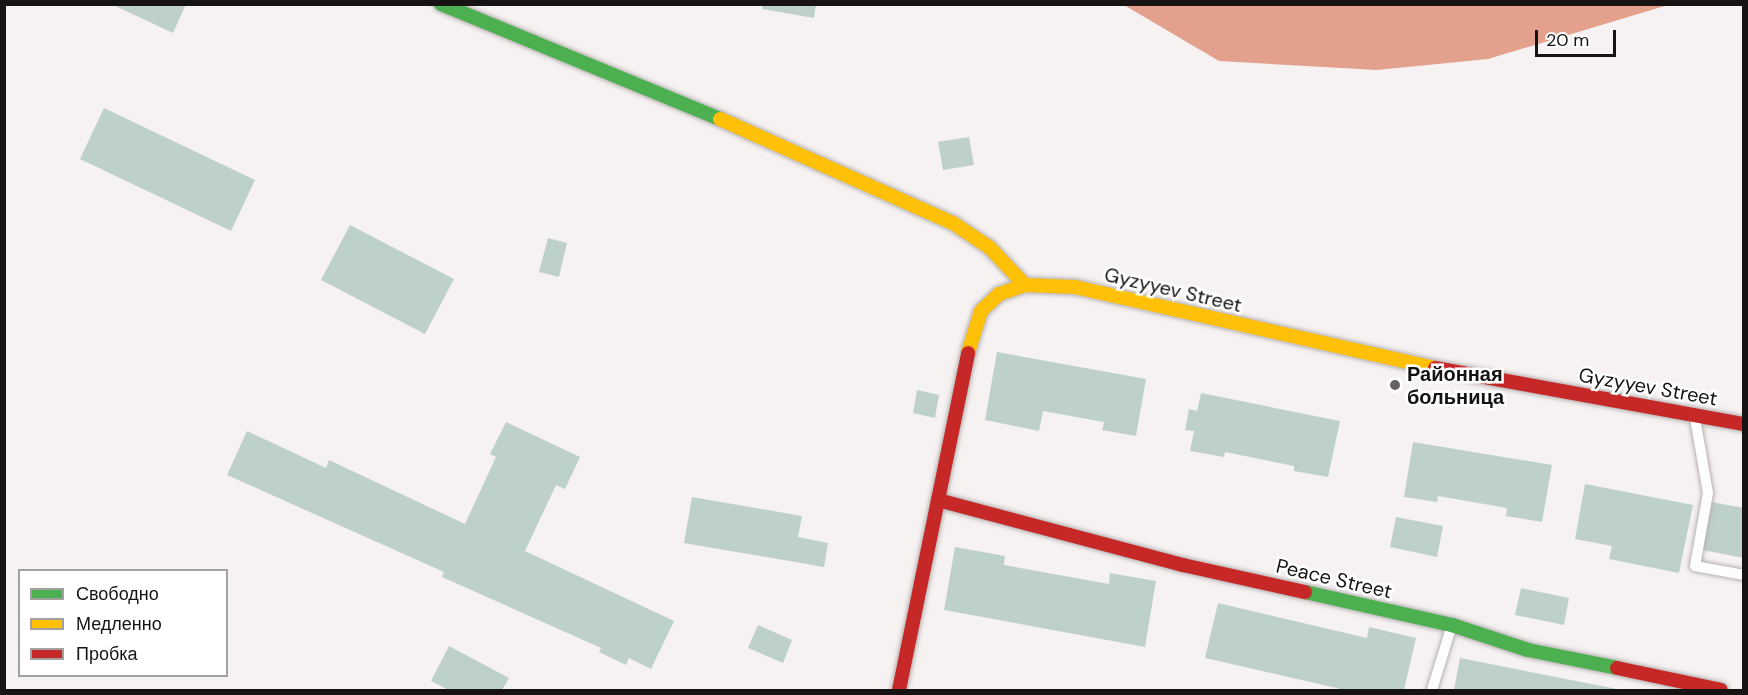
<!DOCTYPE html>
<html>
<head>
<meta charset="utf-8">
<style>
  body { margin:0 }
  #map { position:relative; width:1748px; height:695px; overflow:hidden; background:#f7f2f2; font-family:"DM Sans",sans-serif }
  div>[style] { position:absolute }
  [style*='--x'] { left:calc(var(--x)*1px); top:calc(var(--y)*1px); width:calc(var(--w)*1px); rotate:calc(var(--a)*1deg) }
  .water>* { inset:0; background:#e3a08d }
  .building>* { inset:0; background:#bed1c8 }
  .roads { filter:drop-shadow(0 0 2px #b6b2b2) drop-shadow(0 0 2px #b6b2b2) }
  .lane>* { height:10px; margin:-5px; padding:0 5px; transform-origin:5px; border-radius:5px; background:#fefdfd }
  .fast>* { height:14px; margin:-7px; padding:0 7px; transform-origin:7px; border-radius:7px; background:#4caf50 }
  .slow>* { height:14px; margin:-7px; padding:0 7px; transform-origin:7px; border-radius:7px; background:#ffc107 }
  .jam>* { height:14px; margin:-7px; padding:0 7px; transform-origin:7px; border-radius:7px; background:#c62828 }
  .dots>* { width:16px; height:16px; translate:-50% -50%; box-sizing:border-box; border:3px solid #fff; border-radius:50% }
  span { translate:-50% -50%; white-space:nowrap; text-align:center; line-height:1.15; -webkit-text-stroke:5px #fff; paint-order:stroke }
  .street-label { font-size:20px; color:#161312 }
  .poi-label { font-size:20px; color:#161312; font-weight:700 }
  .left { translate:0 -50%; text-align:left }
  .frame { position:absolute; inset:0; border:6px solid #161312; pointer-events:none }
  .legend { position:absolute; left:18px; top:569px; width:210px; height:108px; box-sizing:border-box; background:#fff; border:2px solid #a2a1a0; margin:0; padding:8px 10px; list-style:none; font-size:18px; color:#161312 }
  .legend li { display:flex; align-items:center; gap:12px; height:30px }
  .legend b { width:30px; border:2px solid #a2a1a0 }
  .scale { position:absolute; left:1535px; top:30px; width:81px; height:27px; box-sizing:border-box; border:3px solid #161312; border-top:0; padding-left:8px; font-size:18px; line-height:21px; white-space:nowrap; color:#161312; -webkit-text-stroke:4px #fff; paint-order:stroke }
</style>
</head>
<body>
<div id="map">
  <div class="water">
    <div style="clip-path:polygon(1124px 5px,1668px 5px,1488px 59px,1377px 70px,1219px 61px)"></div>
  </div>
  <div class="building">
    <div style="clip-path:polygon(111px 4px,186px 4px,173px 33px)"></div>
    <div style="clip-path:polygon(763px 4px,816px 4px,814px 18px,762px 9px)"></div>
    <div style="clip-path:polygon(104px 108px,255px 180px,231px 231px,80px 159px)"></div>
    <div style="clip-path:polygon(969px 137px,974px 165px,943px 170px,938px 142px)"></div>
    <div style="clip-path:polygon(350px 225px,454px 279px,425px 334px,321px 280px)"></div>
    <div style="clip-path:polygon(548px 238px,567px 243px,559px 277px,539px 272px)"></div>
    <div style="clip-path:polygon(997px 352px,1146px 379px,1136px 436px,1102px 430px,1104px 422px,1043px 411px,1039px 431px,985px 420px)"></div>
    <div style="clip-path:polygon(917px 390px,939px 395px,935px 418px,913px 413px)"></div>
    <div style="clip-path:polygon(1201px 393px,1340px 421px,1328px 477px,1294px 471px,1294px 466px,1225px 452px,1224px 457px,1190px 451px,1194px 431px,1185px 430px,1189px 409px,1197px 411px)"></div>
    <div style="clip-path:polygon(506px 422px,580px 457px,565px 489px,556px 485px,525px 551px,674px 621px,651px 669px,629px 658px,626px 665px,599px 652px,601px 648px,442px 577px,444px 572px,227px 475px,247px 431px,326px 468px,329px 460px,465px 524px,496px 457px,490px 454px)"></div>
    <div style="clip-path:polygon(1413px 442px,1552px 465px,1542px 522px,1506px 516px,1507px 508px,1438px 496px,1437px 502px,1404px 497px)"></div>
    <div style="clip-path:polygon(1585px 484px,1693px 505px,1679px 573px,1609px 559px,1612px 546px,1575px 539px)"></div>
    <div style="clip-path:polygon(692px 497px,802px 516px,798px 537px,828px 543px,824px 567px,684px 543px)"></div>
    <div style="clip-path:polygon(1711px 502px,1744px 508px,1744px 558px,1702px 550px)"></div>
    <div style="clip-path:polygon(1396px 517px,1443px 526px,1437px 557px,1390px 547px)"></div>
    <div style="clip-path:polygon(955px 547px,1005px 556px,1004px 565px,1109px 584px,1110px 573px,1156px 581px,1145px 647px,944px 610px)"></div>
    <div style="clip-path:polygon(1521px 588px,1569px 598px,1564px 625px,1515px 615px)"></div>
    <div style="clip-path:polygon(1218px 603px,1367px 638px,1369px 627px,1416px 638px,1404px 690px,1345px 690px,1205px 658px)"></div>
    <div style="clip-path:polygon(758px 625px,792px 640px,783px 663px,748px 648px)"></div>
    <div style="clip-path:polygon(449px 646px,509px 678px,502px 690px,449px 690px,431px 681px)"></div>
    <div style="clip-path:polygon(1460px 658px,1617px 689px,1617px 690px,1454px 690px)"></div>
  </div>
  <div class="roads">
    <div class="lane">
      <div style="--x:1695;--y:418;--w:76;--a:80.2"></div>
      <div style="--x:1708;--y:493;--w:74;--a:100.1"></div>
      <div style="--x:1695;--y:566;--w:50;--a:10.4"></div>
      <div style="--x:1432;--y:690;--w:65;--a:-73"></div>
    </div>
    <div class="fast">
      <div style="--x:441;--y:4;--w:302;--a:22.4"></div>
      <div style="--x:1305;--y:592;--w:151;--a:12.7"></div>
      <div style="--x:1452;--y:625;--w:80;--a:18.2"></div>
      <div style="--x:1528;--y:650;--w:91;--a:11.4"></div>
    </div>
    <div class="slow">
      <div style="--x:720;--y:119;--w:255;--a:24.1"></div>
      <div style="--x:953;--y:223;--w:45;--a:34"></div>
      <div style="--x:990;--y:248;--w:51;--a:46.6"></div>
      <div style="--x:968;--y:353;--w:44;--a:-72.8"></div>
      <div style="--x:981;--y:311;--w:25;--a:-43"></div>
      <div style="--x:999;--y:294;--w:28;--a:-19"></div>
      <div style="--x:1025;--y:285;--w:50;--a:2.3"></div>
      <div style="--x:1075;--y:287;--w:369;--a:12.7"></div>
    </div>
    <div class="jam">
      <div style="--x:1435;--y:368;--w:314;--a:10.3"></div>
      <div style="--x:938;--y:500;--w:253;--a:14.9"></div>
      <div style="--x:1183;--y:565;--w:125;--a:12.5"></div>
      <div style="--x:1617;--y:668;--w:106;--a:11.9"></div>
      <div style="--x:899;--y:690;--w:344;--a:-78.4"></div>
    </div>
  </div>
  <div class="dots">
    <div style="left:1395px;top:385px;background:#656160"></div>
  </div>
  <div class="street-label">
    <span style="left:1173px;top:290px;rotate:13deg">Gyzyyev Street</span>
    <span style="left:1648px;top:387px;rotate:10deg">Gyzyyev Street</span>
    <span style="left:1334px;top:579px;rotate:13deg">Peace Street</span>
  </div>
  <div class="poi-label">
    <span class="left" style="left:1407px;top:386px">Районная<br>больница</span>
  </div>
  <div class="frame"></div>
  <ul class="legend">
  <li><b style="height:8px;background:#4caf50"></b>Свободно</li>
  <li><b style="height:8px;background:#ffc107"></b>Медленно</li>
  <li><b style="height:8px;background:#c62828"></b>Пробка</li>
  </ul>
  <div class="scale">20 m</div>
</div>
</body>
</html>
